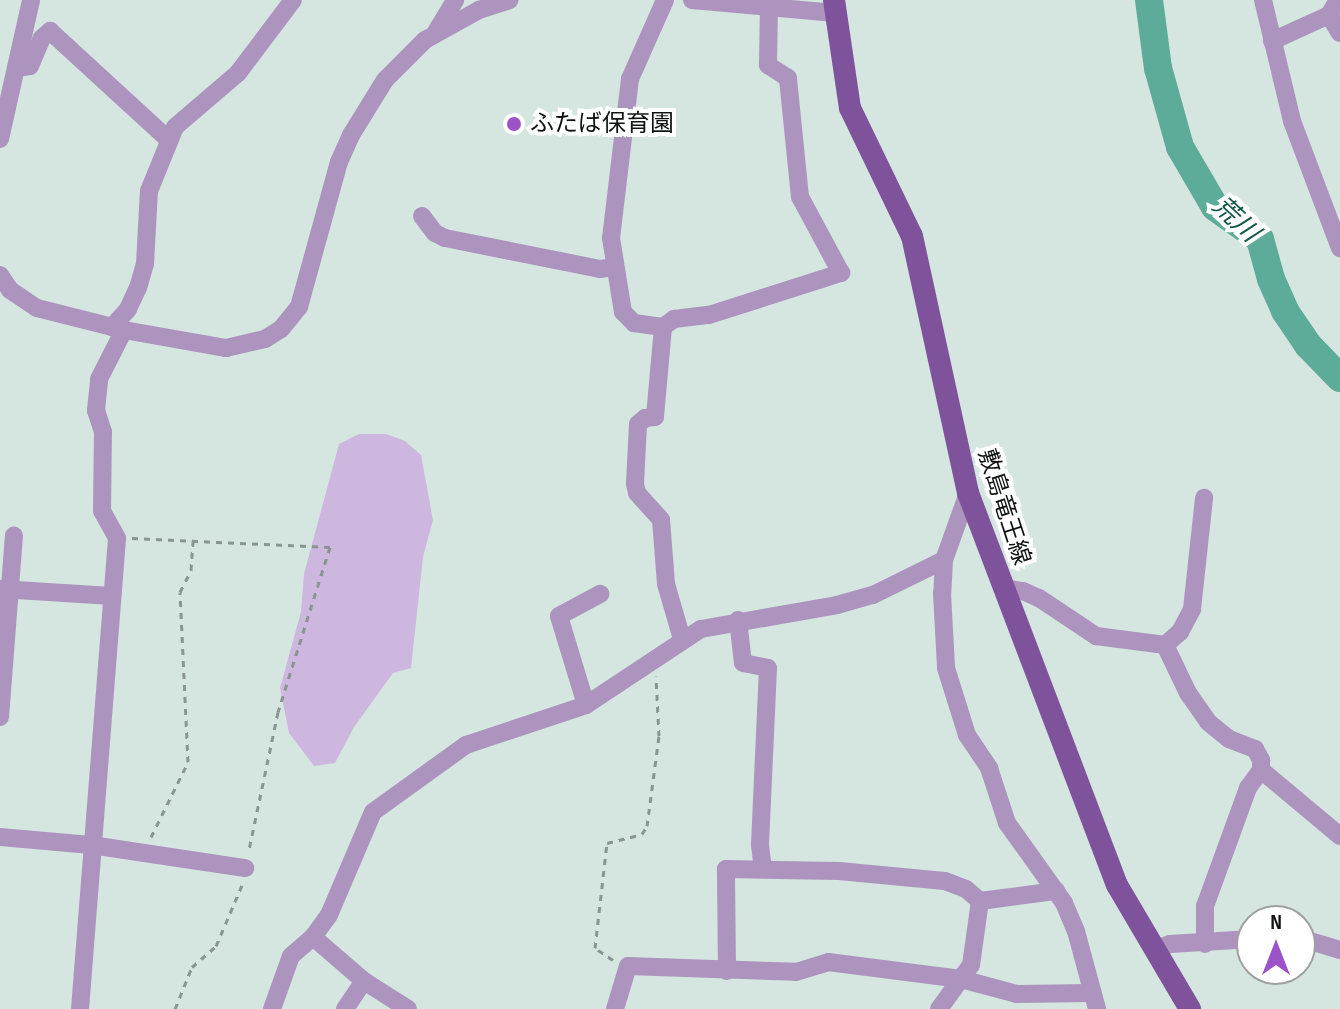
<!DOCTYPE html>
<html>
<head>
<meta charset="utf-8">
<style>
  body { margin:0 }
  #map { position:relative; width:1340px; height:1009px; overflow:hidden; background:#d5e5e0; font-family:"Sofia Sans Condensed","Noto Sans JP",sans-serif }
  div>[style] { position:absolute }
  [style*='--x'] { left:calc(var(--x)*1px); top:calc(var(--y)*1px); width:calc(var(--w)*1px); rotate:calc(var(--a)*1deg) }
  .green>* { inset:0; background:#ceb7df }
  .river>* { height:28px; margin:-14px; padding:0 14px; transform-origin:14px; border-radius:14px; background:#5dac99 }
  .path>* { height:3px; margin-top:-1.5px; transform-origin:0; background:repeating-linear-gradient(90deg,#899591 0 6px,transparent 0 12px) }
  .minor>* { height:18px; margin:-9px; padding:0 9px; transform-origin:9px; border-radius:9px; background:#ac94be }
  .major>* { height:22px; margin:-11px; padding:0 11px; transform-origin:11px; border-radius:11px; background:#7f529c }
  .dots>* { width:22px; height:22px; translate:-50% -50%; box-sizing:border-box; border:4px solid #fff; border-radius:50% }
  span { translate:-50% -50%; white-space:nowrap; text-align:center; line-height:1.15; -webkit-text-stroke:8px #fff; paint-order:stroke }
  .poi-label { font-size:24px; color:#0e1312 }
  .left { translate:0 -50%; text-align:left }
  .street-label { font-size:24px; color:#0e1312 }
  .water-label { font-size:26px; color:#145648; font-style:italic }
  .north { position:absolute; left:1236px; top:905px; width:80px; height:80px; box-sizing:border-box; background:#fff; border:2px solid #9fa1a0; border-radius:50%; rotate:0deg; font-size:22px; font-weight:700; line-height:32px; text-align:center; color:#0e1312 }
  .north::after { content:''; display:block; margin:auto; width:28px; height:36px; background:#9b53c7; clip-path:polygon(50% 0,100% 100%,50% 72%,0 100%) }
</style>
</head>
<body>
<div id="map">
  <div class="green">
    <div style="clip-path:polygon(359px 434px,386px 434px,405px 441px,421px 455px,433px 520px,423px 557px,411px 668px,393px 673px,354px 727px,335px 763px,314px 766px,289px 733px,280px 688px,301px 612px,304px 574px,339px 444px)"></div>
  </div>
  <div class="river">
    <div style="--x:1149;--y:0;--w:69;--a:82.5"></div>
    <div style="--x:1158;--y:68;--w:82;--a:74.4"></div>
    <div style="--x:1180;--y:147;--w:69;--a:59.7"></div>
    <div style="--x:1215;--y:207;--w:55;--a:35.4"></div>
    <div style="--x:1260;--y:239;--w:41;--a:74.6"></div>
    <div style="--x:1271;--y:279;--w:35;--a:66"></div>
    <div style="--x:1285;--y:311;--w:41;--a:55.9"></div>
    <div style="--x:1308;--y:345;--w:46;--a:45.9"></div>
  </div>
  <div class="path">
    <div style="--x:132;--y:538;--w:198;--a:2.6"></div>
    <div style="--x:330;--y:547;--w:173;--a:107.5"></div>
    <div style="--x:278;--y:712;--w:141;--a:101.9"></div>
    <div style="--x:151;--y:837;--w:84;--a:-63.7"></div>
    <div style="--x:188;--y:762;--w:170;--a:-92.7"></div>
    <div style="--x:180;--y:592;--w:25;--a:-63"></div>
    <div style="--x:191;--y:570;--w:30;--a:-86"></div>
    <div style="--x:613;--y:960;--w:22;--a:-146"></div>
    <div style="--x:595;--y:948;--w:106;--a:-83.5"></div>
    <div style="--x:607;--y:843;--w:36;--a:-14"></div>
    <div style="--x:642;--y:834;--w:9;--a:-58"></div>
    <div style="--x:647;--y:826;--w:91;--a:-82.4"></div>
    <div style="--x:659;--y:736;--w:60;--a:-92.9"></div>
    <div style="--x:175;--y:1009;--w:45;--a:-68"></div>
    <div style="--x:192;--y:967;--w:32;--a:-41"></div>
    <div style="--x:216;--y:946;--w:66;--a:-66.9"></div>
  </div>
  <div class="minor">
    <div style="--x:665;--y:0;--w:86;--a:113.9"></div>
    <div style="--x:630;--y:79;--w:160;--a:96.8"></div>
    <div style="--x:611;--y:238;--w:75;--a:80.8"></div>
    <div style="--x:623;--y:312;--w:16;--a:45"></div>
    <div style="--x:634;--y:323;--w:29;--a:8"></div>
    <div style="--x:663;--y:327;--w:90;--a:95.1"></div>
    <div style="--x:655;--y:417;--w:10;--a:174"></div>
    <div style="--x:645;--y:418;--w:9;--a:139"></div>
    <div style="--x:638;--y:424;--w:60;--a:92.9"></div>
    <div style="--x:635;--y:484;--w:9;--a:77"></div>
    <div style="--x:637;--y:493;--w:36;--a:48"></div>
    <div style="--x:661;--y:520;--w:64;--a:85.5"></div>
    <div style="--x:666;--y:584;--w:57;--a:73.8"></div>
    <div style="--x:692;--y:0;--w:144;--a:5.2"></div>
    <div style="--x:1263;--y:0;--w:124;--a:76.5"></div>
    <div style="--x:1292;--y:121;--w:136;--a:69.3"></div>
    <div style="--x:1329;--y:15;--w:21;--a:59"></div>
    <div style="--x:436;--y:32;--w:37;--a:-59"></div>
    <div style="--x:1272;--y:41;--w:63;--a:-24.5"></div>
    <div style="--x:1329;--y:15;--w:17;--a:-59"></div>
    <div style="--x:16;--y:68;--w:14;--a:-8"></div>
    <div style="--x:30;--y:66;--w:30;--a:-67"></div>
    <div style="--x:42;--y:38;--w:11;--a:-41"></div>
    <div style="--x:50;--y:31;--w:161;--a:42.5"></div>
    <div style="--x:0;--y:139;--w:142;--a:-77.4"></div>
    <div style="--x:422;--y:216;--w:21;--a:53"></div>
    <div style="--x:435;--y:233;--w:11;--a:27"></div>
    <div style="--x:445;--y:238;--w:158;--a:11.3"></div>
    <div style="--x:600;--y:269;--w:14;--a:-8"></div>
    <div style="--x:0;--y:275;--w:18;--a:56"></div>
    <div style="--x:10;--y:290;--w:32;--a:34"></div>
    <div style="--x:37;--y:308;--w:90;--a:14.2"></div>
    <div style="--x:124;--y:330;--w:104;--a:10"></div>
    <div style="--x:226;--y:348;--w:40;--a:-13"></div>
    <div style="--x:265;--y:339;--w:19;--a:-32"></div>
    <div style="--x:281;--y:329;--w:28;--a:-51"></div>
    <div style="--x:299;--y:307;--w:150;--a:-74.6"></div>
    <div style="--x:339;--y:162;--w:30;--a:-66"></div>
    <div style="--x:351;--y:135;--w:65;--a:-58.3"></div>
    <div style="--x:385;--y:80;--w:57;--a:-45"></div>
    <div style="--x:425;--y:40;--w:62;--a:-29.1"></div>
    <div style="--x:479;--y:10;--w:32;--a:-18"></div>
    <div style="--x:112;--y:327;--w:24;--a:-48"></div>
    <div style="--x:128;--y:309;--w:23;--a:-65"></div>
    <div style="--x:138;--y:288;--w:25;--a:-74"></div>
    <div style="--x:145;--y:264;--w:73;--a:-86.9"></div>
    <div style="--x:149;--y:191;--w:69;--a:-67.9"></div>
    <div style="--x:175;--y:127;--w:83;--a:-40.6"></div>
    <div style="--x:238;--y:73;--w:91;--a:-53"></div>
    <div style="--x:663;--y:327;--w:14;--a:-36"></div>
    <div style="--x:674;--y:319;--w:35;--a:-7"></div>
    <div style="--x:709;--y:315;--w:139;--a:-17.7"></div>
    <div style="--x:841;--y:273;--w:86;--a:-118.3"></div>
    <div style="--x:800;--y:197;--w:120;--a:-95.8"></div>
    <div style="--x:788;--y:78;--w:24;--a:-147"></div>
    <div style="--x:768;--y:65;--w:65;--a:-89.1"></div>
    <div style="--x:968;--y:493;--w:71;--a:109.7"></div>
    <div style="--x:944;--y:560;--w:33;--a:93"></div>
    <div style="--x:942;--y:593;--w:75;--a:86.9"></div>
    <div style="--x:946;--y:668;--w:70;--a:72.6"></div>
    <div style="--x:967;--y:735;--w:40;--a:56"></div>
    <div style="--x:989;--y:768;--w:58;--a:71.9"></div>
    <div style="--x:1007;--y:823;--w:98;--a:54.5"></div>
    <div style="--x:1064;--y:903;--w:30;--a:67"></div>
    <div style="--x:1076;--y:931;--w:81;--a:74.9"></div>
    <div style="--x:1003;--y:588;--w:20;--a:9"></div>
    <div style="--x:1023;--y:591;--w:17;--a:24"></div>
    <div style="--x:1039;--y:598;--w:69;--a:33.7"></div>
    <div style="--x:1096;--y:636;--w:70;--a:7.4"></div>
    <div style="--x:1165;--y:645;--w:53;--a:64.4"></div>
    <div style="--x:1188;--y:693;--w:35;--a:55"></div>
    <div style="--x:1208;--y:722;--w:27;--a:39"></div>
    <div style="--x:1229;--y:739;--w:28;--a:21"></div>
    <div style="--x:1255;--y:749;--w:13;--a:61"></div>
    <div style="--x:1261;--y:760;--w:10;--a:90"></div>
    <div style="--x:1261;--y:770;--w:22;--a:126"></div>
    <div style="--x:1248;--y:788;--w:126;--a:110"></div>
    <div style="--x:1205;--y:906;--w:38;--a:90"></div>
    <div style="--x:0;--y:589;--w:112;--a:3.6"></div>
    <div style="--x:738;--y:620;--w:43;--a:83.4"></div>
    <div style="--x:743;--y:663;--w:25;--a:11"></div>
    <div style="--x:768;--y:668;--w:177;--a:92.6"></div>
    <div style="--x:760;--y:845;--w:24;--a:83"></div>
    <div style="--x:1165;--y:645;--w:20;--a:-41"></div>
    <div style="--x:1180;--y:632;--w:26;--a:-62"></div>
    <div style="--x:1192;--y:609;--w:112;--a:-83.8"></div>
    <div style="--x:586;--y:705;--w:93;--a:-106.9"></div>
    <div style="--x:559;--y:616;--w:47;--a:-28.2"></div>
    <div style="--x:0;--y:717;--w:182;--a:-85.6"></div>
    <div style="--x:1261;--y:770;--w:103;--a:39.9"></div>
    <div style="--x:0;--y:837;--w:91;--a:5"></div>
    <div style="--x:91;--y:845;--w:156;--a:8.5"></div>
    <div style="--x:313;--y:937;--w:67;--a:40.8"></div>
    <div style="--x:364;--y:981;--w:52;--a:32.5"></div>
    <div style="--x:1300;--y:938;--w:42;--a:16.7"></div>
    <div style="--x:1154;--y:950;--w:17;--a:-21"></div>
    <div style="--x:1170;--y:944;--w:82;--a:-3.5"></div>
    <div style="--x:727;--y:971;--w:102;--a:-90.6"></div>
    <div style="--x:726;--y:869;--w:113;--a:1"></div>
    <div style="--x:839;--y:871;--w:106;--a:5.4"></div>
    <div style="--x:945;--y:881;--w:22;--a:21"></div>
    <div style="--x:966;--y:889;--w:18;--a:41"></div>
    <div style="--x:980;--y:901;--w:77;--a:-7.5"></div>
    <div style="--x:80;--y:1009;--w:472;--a:-85.5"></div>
    <div style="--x:117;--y:538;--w:31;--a:-119"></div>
    <div style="--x:102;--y:511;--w:79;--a:-89.3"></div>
    <div style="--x:103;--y:432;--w:23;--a:-108"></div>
    <div style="--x:96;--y:410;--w:31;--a:-84"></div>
    <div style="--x:99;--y:379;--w:55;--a:-63"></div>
    <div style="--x:272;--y:1009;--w:56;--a:-70.3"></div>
    <div style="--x:291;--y:956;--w:29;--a:-41"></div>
    <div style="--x:313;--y:937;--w:27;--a:-54"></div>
    <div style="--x:329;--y:915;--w:112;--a:-66.9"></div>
    <div style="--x:373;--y:812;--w:115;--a:-35.8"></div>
    <div style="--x:466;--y:745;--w:126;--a:-18.4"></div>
    <div style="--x:586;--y:705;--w:138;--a:-33.5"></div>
    <div style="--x:701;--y:629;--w:138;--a:-10"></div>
    <div style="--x:837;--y:605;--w:37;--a:-16"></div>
    <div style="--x:873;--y:595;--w:79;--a:-26.2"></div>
    <div style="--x:345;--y:1009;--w:34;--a:-56"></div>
    <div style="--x:615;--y:1009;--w:45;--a:-73.2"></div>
    <div style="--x:628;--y:966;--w:168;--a:2"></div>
    <div style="--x:796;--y:972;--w:34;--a:-17"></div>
    <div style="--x:828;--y:962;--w:134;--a:7.3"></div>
    <div style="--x:961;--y:979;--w:58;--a:15"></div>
    <div style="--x:1017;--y:994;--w:75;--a:-0.8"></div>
    <div style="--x:939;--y:1009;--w:54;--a:-54"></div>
    <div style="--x:971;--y:965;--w:65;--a:-82"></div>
  </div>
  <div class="major">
    <div style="--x:834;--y:0;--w:109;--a:81.6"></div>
    <div style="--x:850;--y:108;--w:142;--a:64.2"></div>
    <div style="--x:912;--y:236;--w:263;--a:77.7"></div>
    <div style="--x:968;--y:493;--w:419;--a:69.2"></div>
    <div style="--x:1117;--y:885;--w:144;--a:59.5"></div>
  </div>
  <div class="dots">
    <div style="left:514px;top:124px;background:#9b53c7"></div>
  </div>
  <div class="poi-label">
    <span class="left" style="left:530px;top:124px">ふたば保育園</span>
  </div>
  <div class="street-label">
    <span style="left:1004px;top:507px;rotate:72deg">敷島竜王線</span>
  </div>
  <div class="water-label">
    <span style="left:1235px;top:220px;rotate:43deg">荒川</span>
  </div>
  <div class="north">N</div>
</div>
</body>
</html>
